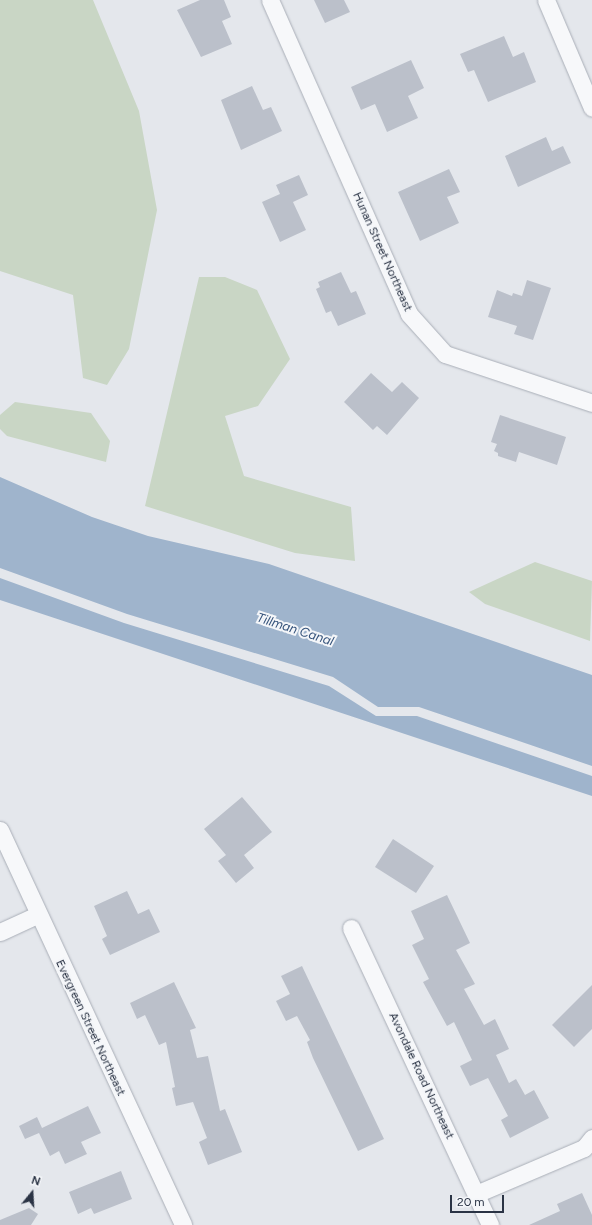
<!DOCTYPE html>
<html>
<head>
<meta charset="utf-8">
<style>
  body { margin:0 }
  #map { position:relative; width:592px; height:1225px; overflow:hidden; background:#e4e7ec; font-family:Figtree,sans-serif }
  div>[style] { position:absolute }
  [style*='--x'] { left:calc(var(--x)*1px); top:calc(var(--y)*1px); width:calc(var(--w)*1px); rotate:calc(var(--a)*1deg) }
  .green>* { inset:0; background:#c9d6c5 }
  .water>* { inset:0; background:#9fb4cc }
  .building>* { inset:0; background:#bbc0ca }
  .roads { filter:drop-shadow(0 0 1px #a9aeb7) drop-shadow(0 0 1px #a9aeb7) }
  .street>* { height:17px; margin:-8.5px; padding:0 8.5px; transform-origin:8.5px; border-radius:8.5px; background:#f7f8fa }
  span { translate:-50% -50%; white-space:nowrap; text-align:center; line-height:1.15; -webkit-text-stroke:4px #f4f6f9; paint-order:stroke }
  .street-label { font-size:12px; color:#2b3445 }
  .water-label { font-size:13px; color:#34527a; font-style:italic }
  .north { position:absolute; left:12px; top:1173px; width:40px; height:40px; -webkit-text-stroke:3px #f4f6f9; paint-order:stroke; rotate:18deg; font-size:11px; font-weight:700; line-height:16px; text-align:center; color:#2b3445 }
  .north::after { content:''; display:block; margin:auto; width:14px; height:18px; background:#2b3445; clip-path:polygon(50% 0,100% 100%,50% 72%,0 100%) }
  .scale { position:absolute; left:450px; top:1195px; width:54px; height:18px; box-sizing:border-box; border:2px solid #2b3445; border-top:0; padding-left:5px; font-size:12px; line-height:14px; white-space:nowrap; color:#2b3445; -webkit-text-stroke:3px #f4f6f9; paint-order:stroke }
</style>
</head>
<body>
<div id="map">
  <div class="green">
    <div style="clip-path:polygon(0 0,93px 0,139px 111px,157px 210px,129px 349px,107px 385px,83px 378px,73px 295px,0 271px)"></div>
    <div style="clip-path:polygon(199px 277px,225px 277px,257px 290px,290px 359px,258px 406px,225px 416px,244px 476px,351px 507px,355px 561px,295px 553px,145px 506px)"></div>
    <div style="clip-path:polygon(15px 402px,91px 413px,110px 441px,106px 462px,7px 436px,0 429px,0 415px)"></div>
    <div style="clip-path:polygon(535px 562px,592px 581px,590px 641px,485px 604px,469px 592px)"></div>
  </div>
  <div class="water">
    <div style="clip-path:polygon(0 477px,92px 517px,148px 536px,269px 564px,592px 675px,592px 766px,419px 707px,378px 707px,333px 677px,127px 614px,0 568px)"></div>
    <div style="clip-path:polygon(0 578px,124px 623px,329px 686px,376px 716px,417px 716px,592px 776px,592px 796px,0 600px)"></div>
  </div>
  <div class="building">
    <div style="clip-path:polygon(200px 0,224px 0,231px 17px,222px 21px,232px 44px,201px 57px,177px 10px)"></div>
    <div style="clip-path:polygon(314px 0,344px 0,350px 12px,325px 23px)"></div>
    <div style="clip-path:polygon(504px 36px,513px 57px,524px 52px,536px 82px,488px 102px,474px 70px,468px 72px,460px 54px)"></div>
    <div style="clip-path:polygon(411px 60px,424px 88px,408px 96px,418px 118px,387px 132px,375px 104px,361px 110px,351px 87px)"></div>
    <div style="clip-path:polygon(252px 86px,263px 110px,271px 107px,282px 131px,241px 150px,221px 100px)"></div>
    <div style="clip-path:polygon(546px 137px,552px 151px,563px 146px,571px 163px,518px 187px,505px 156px)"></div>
    <div style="clip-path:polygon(449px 169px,460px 192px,447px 197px,459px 223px,420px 241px,398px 192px)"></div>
    <div style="clip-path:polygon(299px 175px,308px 195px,293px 202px,306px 230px,280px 242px,262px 202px,280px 194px,276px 185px)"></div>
    <div style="clip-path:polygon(341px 272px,351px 293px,356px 291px,366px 314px,338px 326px,331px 311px,326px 313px,316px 289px,320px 287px,318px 282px)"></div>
    <div style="clip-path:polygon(527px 280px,551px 288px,533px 340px,514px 334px,517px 326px,488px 317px,497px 290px,512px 296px,513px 293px,522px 296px)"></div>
    <div style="clip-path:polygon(371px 373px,392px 392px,402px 382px,419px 398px,387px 435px,377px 426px,373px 430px,344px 402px)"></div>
    <div style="clip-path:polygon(500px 415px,566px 437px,557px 465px,519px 452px,516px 462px,498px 456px,498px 453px,494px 451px,497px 444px,491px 442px)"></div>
    <div style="clip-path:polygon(242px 797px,272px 832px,244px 855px,254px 868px,236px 883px,218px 861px,226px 855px,204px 829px)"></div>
    <div style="clip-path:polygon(393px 839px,434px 866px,416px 893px,375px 867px)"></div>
    <div style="clip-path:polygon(127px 891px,138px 914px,149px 909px,160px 932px,110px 955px,102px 939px,107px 936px,94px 906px)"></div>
    <div style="clip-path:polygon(447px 895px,470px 943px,456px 950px,475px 984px,464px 989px,484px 1025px,495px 1019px,509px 1049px,496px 1055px,509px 1083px,516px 1079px,525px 1095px,534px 1090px,549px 1118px,510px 1138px,501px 1120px,508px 1116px,488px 1078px,470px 1086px,460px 1066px,472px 1060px,454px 1022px,447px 1026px,423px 982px,429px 979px,412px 945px,424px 939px,411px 911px)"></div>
    <div style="clip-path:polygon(302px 966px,384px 1139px,358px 1151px,313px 1058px,307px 1042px,310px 1040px,297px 1016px,286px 1021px,276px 1001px,290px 994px,281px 976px)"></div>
    <div style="clip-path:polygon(174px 982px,196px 1028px,190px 1030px,197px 1058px,208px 1056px,220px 1111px,225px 1109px,242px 1152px,208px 1165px,199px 1142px,207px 1138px,193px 1102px,176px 1106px,172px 1088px,175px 1087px,166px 1042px,159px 1045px,145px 1015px,137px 1019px,130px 1003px)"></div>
    <div style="clip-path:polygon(592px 985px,592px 1029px,574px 1047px,552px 1025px)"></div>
    <div style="clip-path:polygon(88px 1106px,101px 1133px,81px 1142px,87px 1154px,65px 1164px,59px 1151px,50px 1156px,39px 1133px,25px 1139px,19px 1126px,37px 1117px,42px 1128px)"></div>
    <div style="clip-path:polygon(121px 1171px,132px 1199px,94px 1214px,91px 1208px,78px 1214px,69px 1192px)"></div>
    <div style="clip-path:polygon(582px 1193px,592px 1215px,592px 1225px,529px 1225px,560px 1211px,557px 1204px)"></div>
    <div style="clip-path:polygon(29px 1208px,38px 1214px,31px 1225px,0 1225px,0 1220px)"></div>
  </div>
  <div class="roads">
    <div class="street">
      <div style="--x:270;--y:0;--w:343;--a:66.1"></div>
      <div style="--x:409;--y:314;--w:54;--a:48"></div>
      <div style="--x:445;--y:354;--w:155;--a:18.4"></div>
      <div style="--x:546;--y:0;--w:117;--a:66.9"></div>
      <div style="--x:0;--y:830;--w:435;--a:65.1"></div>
      <div style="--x:351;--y:928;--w:328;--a:64.9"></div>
      <div style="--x:0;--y:932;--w:41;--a:-24.7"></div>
      <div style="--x:476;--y:1194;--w:117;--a:-23.1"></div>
      <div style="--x:584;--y:1148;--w:13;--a:-51"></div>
    </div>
  </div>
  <div class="street-label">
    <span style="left:382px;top:252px;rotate:66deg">Hunan Street Northeast</span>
    <span style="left:90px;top:1028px;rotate:65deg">Evergreen Street Northeast</span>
    <span style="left:421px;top:1076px;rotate:65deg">Avondale Road Northeast</span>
  </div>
  <div class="water-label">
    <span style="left:295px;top:630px;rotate:18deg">Tillman Canal</span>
  </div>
  <div class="north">N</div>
  <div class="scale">20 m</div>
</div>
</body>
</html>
